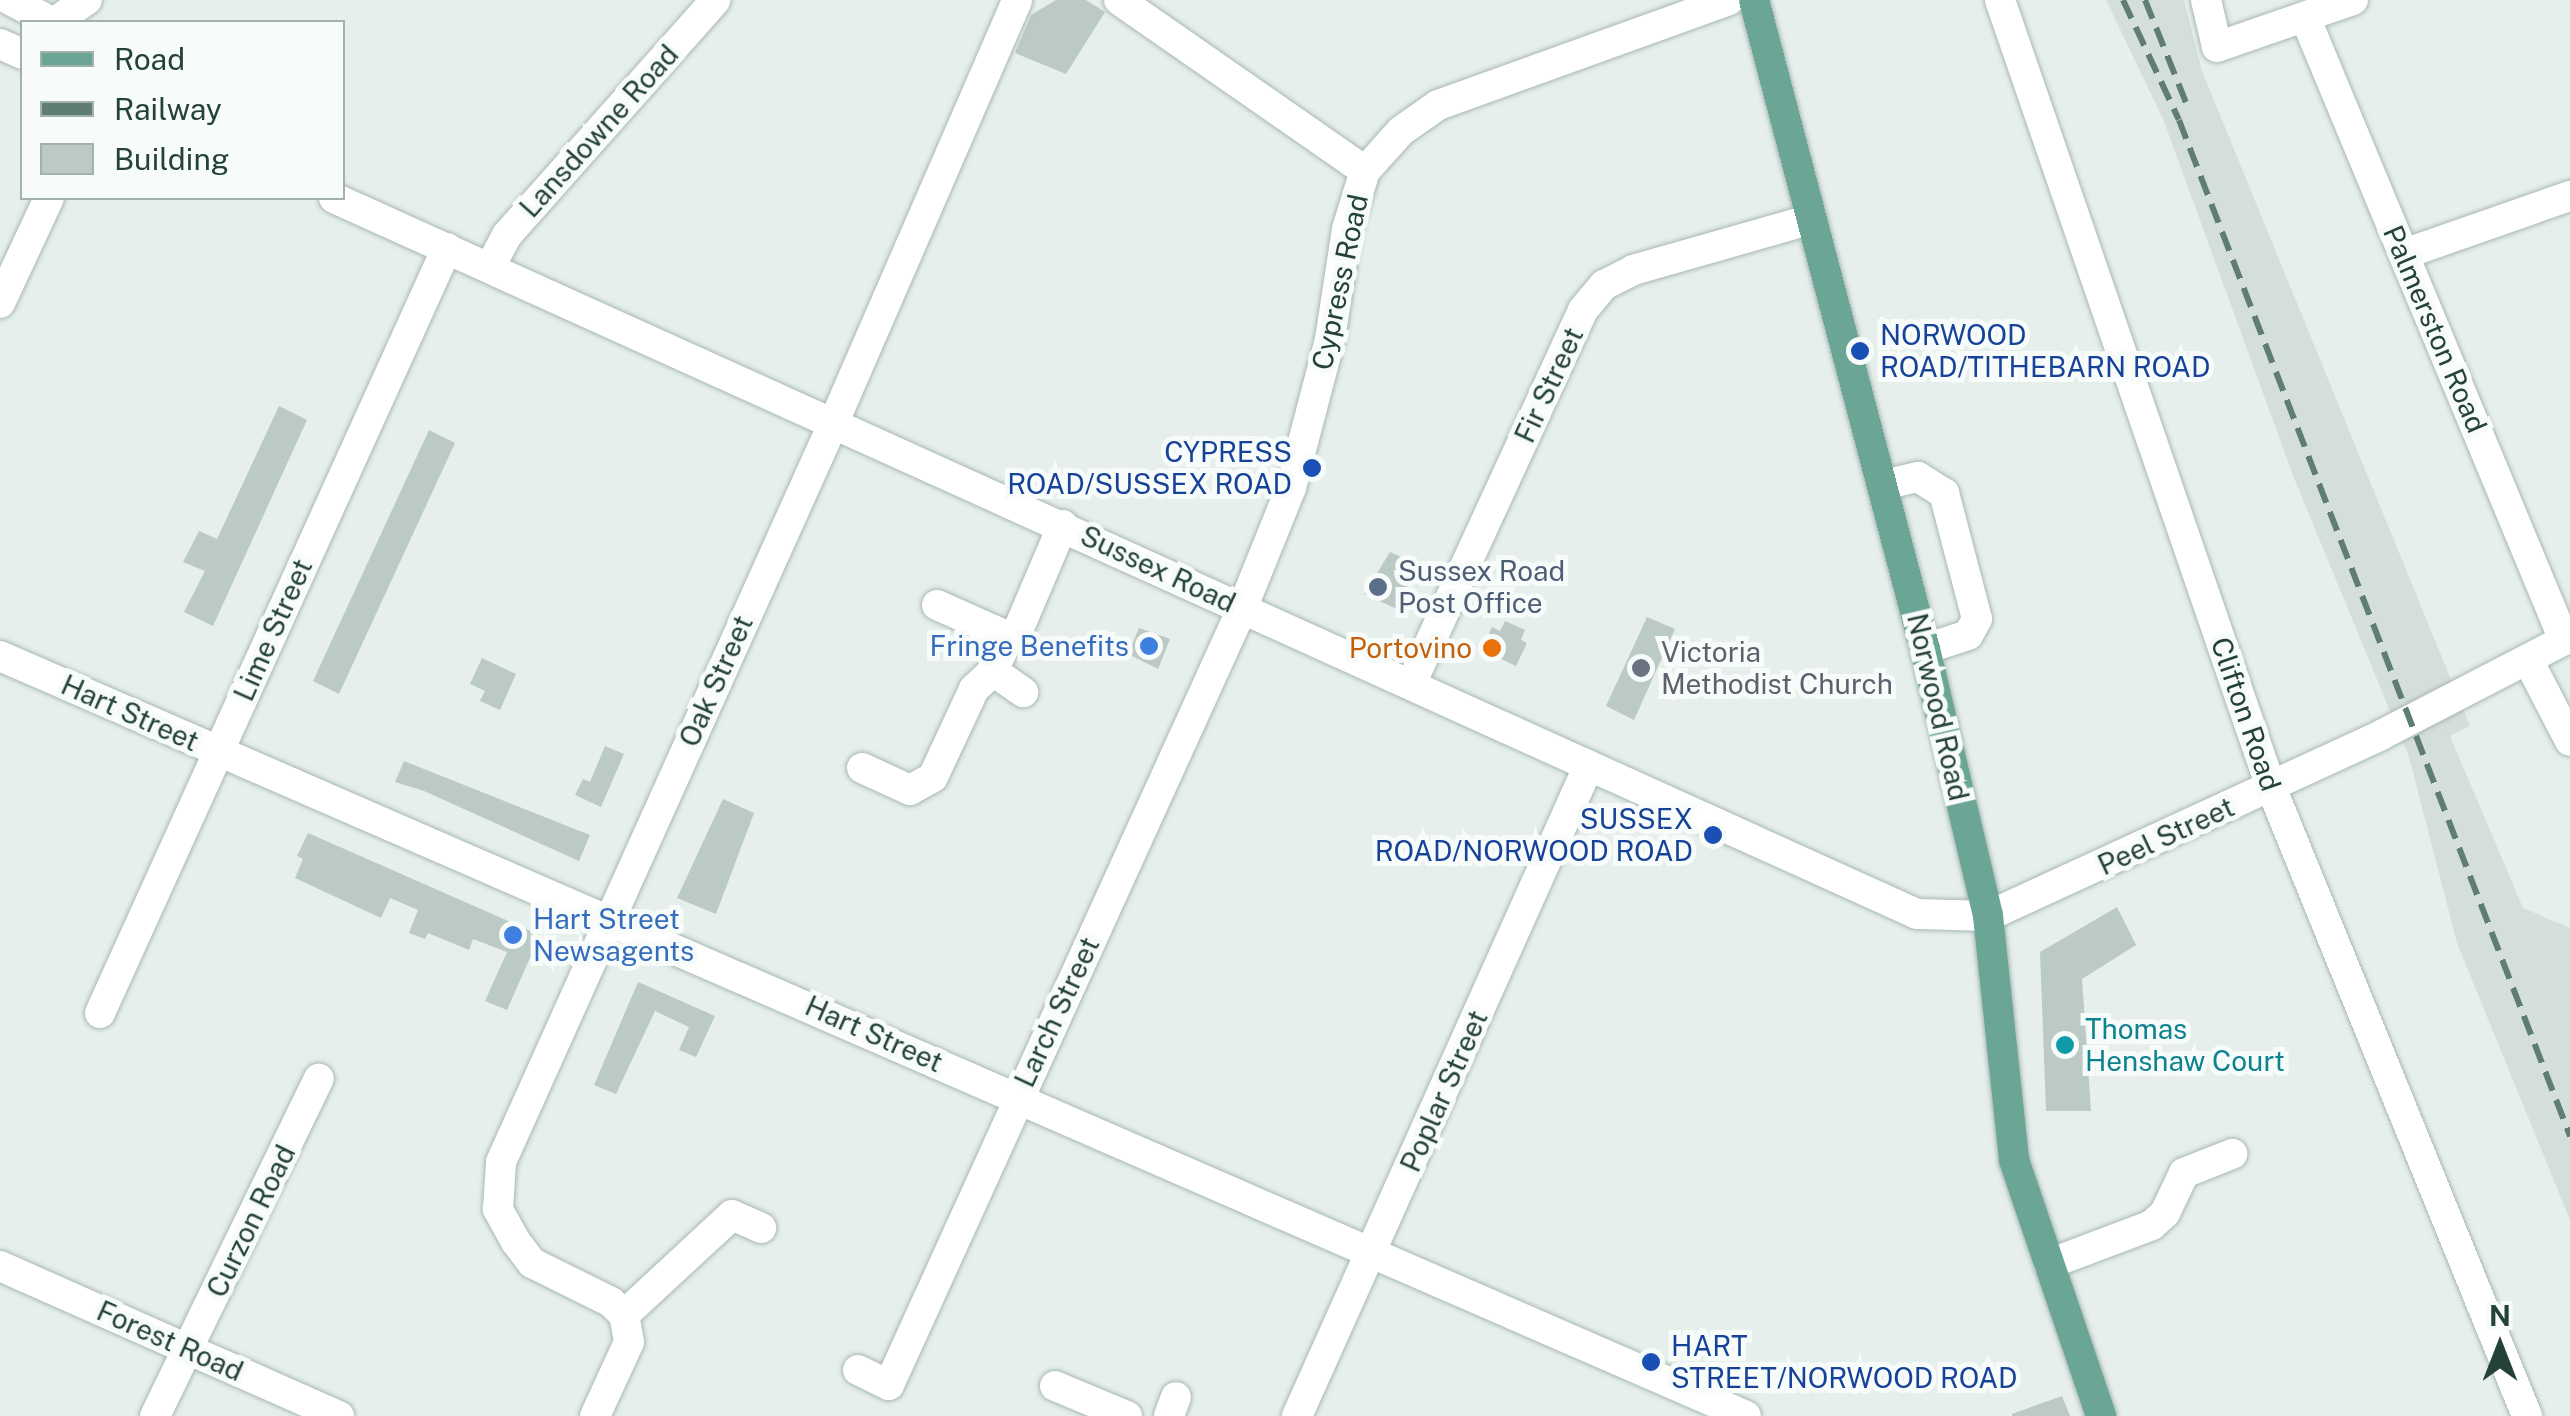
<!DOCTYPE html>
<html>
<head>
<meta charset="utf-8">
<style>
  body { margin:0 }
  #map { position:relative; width:2570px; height:1416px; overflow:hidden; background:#e6efeb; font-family:"Public Sans",sans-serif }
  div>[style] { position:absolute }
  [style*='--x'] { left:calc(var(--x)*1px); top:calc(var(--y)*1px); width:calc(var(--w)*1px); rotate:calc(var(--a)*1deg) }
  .built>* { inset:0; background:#d4dfda }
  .building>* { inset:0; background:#bbcac4 }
  .roads { filter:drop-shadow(0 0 2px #a8b8b2) drop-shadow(0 0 2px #a8b8b2) }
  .minor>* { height:30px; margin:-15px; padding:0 15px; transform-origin:15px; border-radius:15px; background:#fff }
  .major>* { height:30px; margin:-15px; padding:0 15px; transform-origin:15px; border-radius:15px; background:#6aa596 }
  .rail>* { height:6px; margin-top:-3px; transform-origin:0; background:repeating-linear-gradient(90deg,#5f7d75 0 20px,transparent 0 30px) }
  .dots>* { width:28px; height:28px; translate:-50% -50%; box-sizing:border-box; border:5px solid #f7fbf9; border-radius:50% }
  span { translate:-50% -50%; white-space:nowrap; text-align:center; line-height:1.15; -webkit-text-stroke:10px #f7fbf9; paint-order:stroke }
  .street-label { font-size:28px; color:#24423a }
  .transit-label { font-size:28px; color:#164399 }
  .left { translate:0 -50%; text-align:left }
  .right { translate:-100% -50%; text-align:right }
  .service-label { font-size:28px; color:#4e5e75 }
  .shop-label { font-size:28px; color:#366cbe }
  .food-label { font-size:28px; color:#c56008 }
  .worship-label { font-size:28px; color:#5b616d }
  .culture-label { font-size:28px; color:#0d838f }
  .legend { position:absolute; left:20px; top:20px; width:325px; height:180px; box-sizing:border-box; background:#f7fbf9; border:2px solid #a3b1ad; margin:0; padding:12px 18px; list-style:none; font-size:30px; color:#24423a }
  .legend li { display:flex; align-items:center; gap:20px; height:50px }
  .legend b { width:50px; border:2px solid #a3b1ad }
  .north { position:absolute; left:2450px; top:1296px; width:100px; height:100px; -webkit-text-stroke:8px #f7fbf9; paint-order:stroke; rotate:0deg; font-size:28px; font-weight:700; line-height:40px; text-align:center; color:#24423a }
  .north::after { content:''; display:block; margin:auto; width:35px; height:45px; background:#24423a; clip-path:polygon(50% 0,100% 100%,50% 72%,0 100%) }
</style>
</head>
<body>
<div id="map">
  <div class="built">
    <div style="clip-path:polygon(2106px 0,2184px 0,2202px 71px,2470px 726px,2450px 736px,2523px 908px,2570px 928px,2570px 1220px,2457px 943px,2409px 757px,2294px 478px,2163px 119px)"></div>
  </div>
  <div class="building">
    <div style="clip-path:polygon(1056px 0,1086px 0,1105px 12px,1066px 74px,1015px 53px,1031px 15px)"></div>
    <div style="clip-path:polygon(279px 406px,307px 420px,213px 626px,184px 612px,205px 571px,183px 562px,199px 531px,217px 539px)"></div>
    <div style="clip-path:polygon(429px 430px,455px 443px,339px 694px,313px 681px)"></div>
    <div style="clip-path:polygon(1390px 552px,1417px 564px,1397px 609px,1364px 594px)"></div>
    <div style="clip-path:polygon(1647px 617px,1675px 629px,1634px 720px,1606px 706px)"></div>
    <div style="clip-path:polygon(1505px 621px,1525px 630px,1521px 640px,1527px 643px,1516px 666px,1482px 650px,1492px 627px,1500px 631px)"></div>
    <div style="clip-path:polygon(1139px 628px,1170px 639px,1158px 669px,1128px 654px)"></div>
    <div style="clip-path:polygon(482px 658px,516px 674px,500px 710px,480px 701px,485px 691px,470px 684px)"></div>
    <div style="clip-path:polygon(605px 746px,624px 754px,601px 807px,575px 795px,583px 779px,590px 782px)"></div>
    <div style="clip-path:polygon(404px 761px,590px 835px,579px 861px,424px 791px,395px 782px)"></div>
    <div style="clip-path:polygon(723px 799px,754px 813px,716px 914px,677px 898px)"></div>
    <div style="clip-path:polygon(308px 833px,540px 935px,507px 1010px,485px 1001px,507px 952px,473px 939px,469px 950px,428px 933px,425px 939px,409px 933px,418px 910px,390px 898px,381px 918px,295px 878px,303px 859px,297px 856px)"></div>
    <div style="clip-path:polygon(2117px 907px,2136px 945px,2082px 979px,2091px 1111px,2046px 1111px,2040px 952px)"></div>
    <div style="clip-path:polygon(638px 982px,715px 1016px,696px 1057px,679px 1050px,689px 1027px,655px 1011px,616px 1094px,594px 1085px)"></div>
    <div style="clip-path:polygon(2062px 1396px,2070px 1416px,2012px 1416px,2012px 1414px)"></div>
  </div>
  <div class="roads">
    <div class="minor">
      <div style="--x:10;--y:0;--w:47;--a:27.6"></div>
      <div style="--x:1119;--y:0;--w:300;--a:34.8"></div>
      <div style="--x:2000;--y:0;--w:832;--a:71"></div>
      <div style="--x:2271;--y:787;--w:679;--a:67.85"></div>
      <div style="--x:2206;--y:0;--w:48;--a:76.8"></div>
      <div style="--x:2217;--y:47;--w:144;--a:-19.1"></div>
      <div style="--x:2305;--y:17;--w:675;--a:67.43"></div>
      <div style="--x:55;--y:22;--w:39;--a:-35"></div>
      <div style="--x:0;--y:44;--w:24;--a:24"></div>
      <div style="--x:334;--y:198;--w:1737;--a:24.34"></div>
      <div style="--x:1917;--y:914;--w:71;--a:1.6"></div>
      <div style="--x:1988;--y:916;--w:433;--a:-24.7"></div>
      <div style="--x:2381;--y:735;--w:213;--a:-27.4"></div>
      <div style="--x:2404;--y:254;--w:176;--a:-19.3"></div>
      <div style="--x:490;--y:267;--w:36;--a:-62"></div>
      <div style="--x:507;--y:235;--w:314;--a:-48.4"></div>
      <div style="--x:0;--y:303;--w:116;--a:-65"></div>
      <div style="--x:1883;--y:485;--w:36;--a:-13"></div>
      <div style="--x:1918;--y:477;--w:31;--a:32"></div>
      <div style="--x:1944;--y:493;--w:130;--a:75.3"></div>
      <div style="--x:1977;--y:619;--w:18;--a:119"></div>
      <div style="--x:1968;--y:635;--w:45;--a:162"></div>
      <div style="--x:937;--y:605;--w:79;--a:24"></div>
      <div style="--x:0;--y:656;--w:1904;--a:23.52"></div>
      <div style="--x:2528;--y:660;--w:91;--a:62.6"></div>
      <div style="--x:993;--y:671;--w:37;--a:35"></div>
      <div style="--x:1411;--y:684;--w:412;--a:-65.3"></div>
      <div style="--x:1583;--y:310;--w:33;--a:-50"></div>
      <div style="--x:1604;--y:285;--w:33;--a:-27"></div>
      <div style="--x:1633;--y:270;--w:183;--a:-15.9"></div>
      <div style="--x:862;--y:768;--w:53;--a:24.6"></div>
      <div style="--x:910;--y:790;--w:26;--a:-29"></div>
      <div style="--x:933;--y:777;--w:97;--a:-65"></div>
      <div style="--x:974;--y:689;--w:26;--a:-43"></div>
      <div style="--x:993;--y:671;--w:38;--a:-65"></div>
      <div style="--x:1009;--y:637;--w:13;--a:-42"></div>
      <div style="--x:1019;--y:628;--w:112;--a:-66.9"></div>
      <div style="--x:100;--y:1013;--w:840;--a:-65.6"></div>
      <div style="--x:2049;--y:1264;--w:110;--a:-20.7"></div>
      <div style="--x:2152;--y:1225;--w:18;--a:-43"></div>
      <div style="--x:2165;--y:1213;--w:44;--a:-64.6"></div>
      <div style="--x:2184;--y:1173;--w:52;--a:-21.6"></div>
      <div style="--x:0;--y:1266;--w:371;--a:23.9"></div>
      <div style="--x:624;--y:1315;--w:18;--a:-135"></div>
      <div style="--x:611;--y:1302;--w:88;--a:-153.7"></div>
      <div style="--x:532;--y:1263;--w:26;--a:-127"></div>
      <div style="--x:516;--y:1242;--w:38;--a:-119"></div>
      <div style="--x:498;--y:1209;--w:47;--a:-86.3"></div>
      <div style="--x:501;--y:1162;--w:809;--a:-65.78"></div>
      <div style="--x:833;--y:424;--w:462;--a:-66.5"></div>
      <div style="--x:624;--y:1315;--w:147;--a:-42.8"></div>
      <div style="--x:732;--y:1215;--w:32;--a:24"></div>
      <div style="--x:858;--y:1370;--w:34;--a:26"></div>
      <div style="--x:889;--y:1385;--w:853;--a:-65.54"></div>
      <div style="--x:1242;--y:609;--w:131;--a:-68"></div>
      <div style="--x:1291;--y:488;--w:154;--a:-75.3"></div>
      <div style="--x:1330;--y:339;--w:111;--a:-81.2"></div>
      <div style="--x:1347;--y:229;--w:61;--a:-72.8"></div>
      <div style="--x:1365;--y:171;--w:54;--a:-48"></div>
      <div style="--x:1401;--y:131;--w:45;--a:-35.1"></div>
      <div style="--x:1438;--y:105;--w:309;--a:-19.8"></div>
      <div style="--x:1055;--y:1386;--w:78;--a:22.6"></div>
      <div style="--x:155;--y:1416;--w:375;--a:-64.1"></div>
      <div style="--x:595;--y:1416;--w:81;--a:-65.3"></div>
      <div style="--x:629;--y:1342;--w:27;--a:-100"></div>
      <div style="--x:1169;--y:1416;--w:20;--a:-70"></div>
      <div style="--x:1297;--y:1416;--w:713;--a:-65.84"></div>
    </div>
    <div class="major">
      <div style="--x:1754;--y:0;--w:671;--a:75.24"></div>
      <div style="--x:1925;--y:649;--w:274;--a:76.7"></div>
      <div style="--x:1988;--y:916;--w:245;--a:83.9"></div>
      <div style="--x:2014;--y:1160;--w:270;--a:71.2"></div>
    </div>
  </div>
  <div class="rail">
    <div style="--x:2123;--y:0;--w:132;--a:65"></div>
    <div style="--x:2179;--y:120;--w:1089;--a:68.95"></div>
    <div style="--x:2145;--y:0;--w:118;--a:68.2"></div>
  </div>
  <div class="dots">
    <div style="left:1860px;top:351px;background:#1a4fb4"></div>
    <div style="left:1312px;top:468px;background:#1a4fb4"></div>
    <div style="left:1378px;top:587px;background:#5c6f8a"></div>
    <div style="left:1149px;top:646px;background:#3f7fe0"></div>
    <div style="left:1492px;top:648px;background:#e8710a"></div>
    <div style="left:1641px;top:668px;background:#6b7280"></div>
    <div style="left:1713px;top:835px;background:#1a4fb4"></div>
    <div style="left:513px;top:935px;background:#3f7fe0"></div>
    <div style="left:2065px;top:1045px;background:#0f9aa8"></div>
    <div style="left:1651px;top:1362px;background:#1a4fb4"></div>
  </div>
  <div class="street-label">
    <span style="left:599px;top:131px;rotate:-48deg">Lansdowne Road</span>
    <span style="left:1340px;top:282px;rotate:-78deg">Cypress Road</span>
    <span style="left:2435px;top:329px;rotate:67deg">Palmerston Road</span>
    <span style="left:1549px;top:385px;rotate:-65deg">Fir Street</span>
    <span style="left:1158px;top:569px;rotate:25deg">Sussex Road</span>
    <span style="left:273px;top:630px;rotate:-66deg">Lime Street</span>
    <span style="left:716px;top:681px;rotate:-66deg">Oak Street</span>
    <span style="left:1938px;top:707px;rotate:77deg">Norwood Road</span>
    <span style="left:130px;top:713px;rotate:24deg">Hart Street</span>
    <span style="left:2246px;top:714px;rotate:71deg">Clifton Road</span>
    <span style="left:2166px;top:836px;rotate:-25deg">Peel Street</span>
    <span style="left:1057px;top:1012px;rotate:-65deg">Larch Street</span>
    <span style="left:874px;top:1034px;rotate:24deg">Hart Street</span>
    <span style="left:1444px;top:1091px;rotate:-66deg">Poplar Street</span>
    <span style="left:251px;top:1221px;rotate:-64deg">Curzon Road</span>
    <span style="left:170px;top:1341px;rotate:24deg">Forest Road</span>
  </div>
  <div class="transit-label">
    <span class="left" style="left:1880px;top:351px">NORWOOD<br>ROAD/TITHEBARN ROAD</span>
    <span class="right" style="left:1292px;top:468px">CYPRESS<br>ROAD/SUSSEX ROAD</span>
    <span class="right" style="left:1693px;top:835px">SUSSEX<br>ROAD/NORWOOD ROAD</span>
    <span class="left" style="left:1671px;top:1362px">HART<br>STREET/NORWOOD ROAD</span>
  </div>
  <div class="service-label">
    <span class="left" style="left:1398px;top:587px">Sussex Road<br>Post Office</span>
  </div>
  <div class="shop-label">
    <span class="right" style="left:1129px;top:646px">Fringe Benefits</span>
    <span class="left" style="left:533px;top:935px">Hart Street<br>Newsagents</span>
  </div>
  <div class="food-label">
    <span class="right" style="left:1472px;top:648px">Portovino</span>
  </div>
  <div class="worship-label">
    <span class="left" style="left:1661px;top:668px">Victoria<br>Methodist Church</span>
  </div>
  <div class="culture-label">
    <span class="left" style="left:2085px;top:1045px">Thomas<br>Henshaw Court</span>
  </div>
  <ul class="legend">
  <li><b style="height:12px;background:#6aa596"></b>Road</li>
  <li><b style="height:12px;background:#5f7d75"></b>Railway</li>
  <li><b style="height:28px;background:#bbcac4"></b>Building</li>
  </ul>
  <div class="north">N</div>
</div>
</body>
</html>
